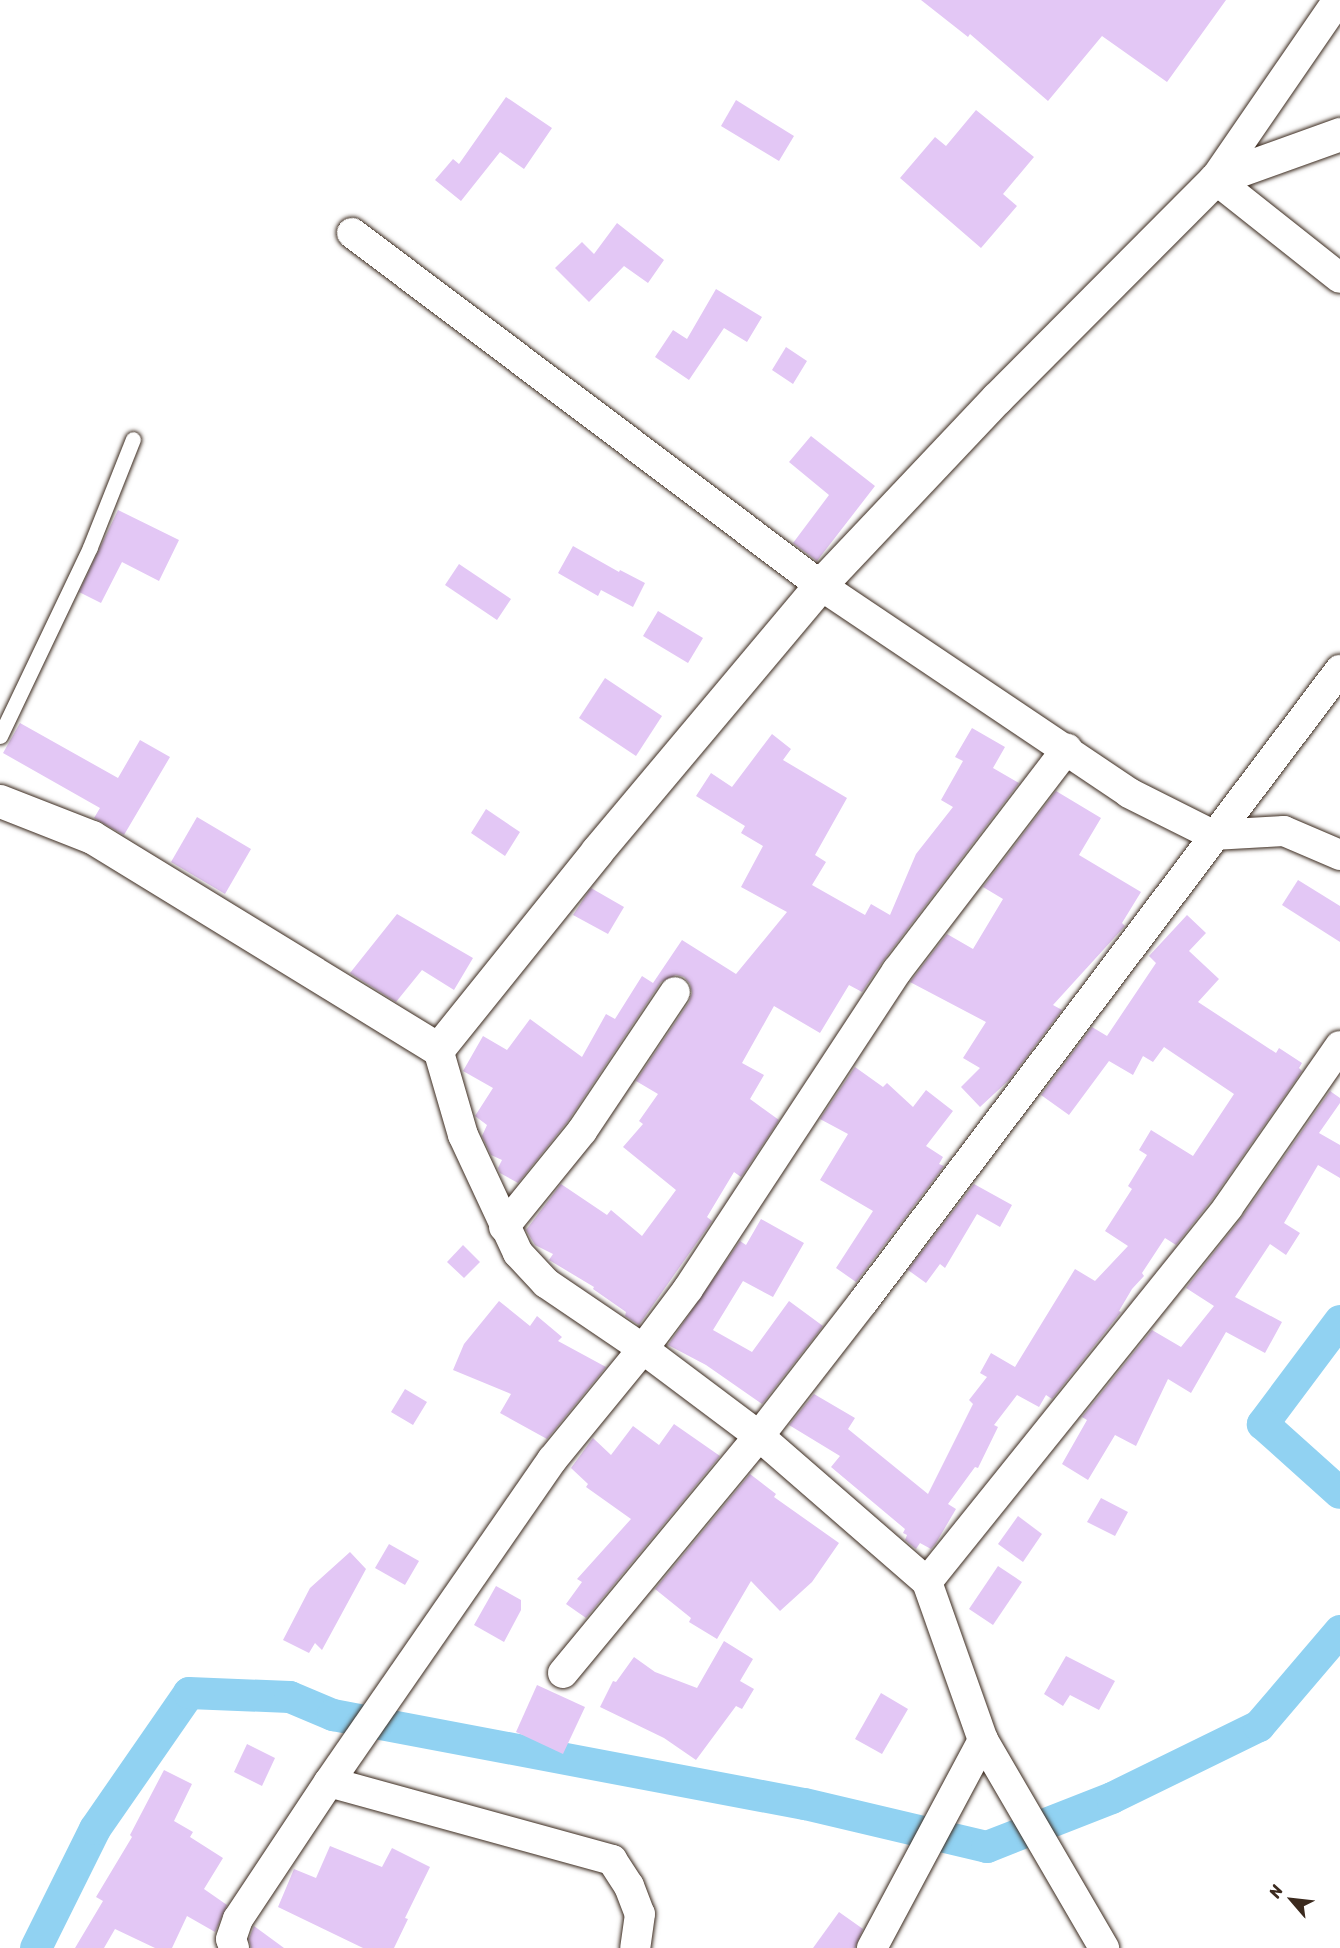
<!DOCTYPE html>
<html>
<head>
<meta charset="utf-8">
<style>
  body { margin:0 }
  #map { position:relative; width:1340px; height:1948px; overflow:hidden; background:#fff; font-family:Sriracha,sans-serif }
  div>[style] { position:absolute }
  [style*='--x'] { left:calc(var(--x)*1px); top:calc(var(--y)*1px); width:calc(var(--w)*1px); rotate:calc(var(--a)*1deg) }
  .canal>* { height:32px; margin:-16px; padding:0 16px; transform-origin:16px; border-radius:16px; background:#91d2f2 }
  .building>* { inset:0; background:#e3c7f5 }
  .roads { filter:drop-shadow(0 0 2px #3b2a1e) drop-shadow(0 0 2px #3b2a1e) }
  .service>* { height:15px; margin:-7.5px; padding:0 7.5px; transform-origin:7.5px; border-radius:7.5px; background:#fff }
  .minor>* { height:30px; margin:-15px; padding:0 15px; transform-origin:15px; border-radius:15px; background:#fff }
  .tertiary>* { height:33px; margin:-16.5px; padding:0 16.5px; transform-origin:16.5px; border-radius:16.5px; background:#fff }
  span { translate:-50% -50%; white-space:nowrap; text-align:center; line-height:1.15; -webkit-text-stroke:5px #fff; paint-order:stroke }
  .north { position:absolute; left:1262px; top:1870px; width:60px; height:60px; -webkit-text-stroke:4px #fff; paint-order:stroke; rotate:298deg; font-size:16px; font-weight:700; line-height:24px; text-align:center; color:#3b2a1e }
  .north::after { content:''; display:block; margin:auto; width:21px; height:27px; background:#3b2a1e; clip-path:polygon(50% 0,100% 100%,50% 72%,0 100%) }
</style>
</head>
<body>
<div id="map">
  <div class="canal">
    <div style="--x:1340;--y:1321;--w:129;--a:126.8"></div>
    <div style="--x:1263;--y:1424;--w:103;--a:41.9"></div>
    <div style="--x:36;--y:1948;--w:133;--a:-63.6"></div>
    <div style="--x:95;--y:1829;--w:165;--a:-55.3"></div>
    <div style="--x:189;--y:1693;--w:101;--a:2.3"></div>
    <div style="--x:290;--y:1697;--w:47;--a:22.7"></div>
    <div style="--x:333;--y:1715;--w:480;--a:10.7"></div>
    <div style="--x:805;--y:1804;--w:187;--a:13.3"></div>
    <div style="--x:987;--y:1847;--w:134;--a:-21.4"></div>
    <div style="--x:1112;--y:1798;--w:164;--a:-26.1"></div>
    <div style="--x:1259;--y:1726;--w:125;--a:-49.5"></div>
  </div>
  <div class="building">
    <div style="clip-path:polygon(921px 0,1226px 0,1167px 82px,1102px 36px,1048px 101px,970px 34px,968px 37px)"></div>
    <div style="clip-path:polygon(506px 97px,552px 128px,524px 169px,500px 152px,461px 201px,435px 180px,453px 159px,459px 164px)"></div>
    <div style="clip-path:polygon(736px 100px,794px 136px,779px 161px,721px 126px)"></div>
    <div style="clip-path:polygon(976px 110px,1034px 157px,1003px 194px,1017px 206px,981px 248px,900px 178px,935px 137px,946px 146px)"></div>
    <div style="clip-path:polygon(617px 223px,664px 260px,648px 283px,624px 266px,589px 302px,555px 268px,582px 242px,594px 254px)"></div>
    <div style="clip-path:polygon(716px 289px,762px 317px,747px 342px,724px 328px,689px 380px,655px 357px,673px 330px,687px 339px)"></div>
    <div style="clip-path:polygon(786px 347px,807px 361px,793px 384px,772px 370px)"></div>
    <div style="clip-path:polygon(811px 436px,875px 486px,817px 561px,793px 543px,829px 495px,789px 462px)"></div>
    <div style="clip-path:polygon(118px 510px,179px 540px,159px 581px,122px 562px,101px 603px,79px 592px)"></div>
    <div style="clip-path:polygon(573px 546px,619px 572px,620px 570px,645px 583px,633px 607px,601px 590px,598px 596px,558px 573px)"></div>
    <div style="clip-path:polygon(459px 564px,511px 599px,497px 620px,445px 585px)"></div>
    <div style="clip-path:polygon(658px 611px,703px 638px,688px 663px,643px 636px)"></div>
    <div style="clip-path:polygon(605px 678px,662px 716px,636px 756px,579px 718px)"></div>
    <div style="clip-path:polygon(20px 723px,118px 778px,140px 740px,170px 757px,124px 835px,94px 818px,100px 808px,3px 753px)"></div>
    <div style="clip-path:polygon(972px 728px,1005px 747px,993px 768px,1019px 783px,883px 961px,862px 992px,849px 985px,820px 1033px,774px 1006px,742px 1063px,764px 1075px,750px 1099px,779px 1120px,741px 1177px,734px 1172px,707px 1217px,712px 1221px,639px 1325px,625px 1316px,626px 1312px,593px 1289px,594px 1287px,549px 1260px,553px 1254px,535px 1245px,526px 1230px,561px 1184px,607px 1215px,611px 1210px,642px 1236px,676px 1190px,623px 1147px,643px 1124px,639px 1121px,658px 1094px,636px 1081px,689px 1002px,692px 993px,690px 984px,684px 977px,676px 975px,661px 982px,568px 1121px,518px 1183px,500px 1173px,498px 1168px,502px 1160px,491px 1155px,482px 1136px,487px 1125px,475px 1116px,493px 1088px,463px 1071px,483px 1036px,507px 1050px,530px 1019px,582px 1057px,606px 1014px,615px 1019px,642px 976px,653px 983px,682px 940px,736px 974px,787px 912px,741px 887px,763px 846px,741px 833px,745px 826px,696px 796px,711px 773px,732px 787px,772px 734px,791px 749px,783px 760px,847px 798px,815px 855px,826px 862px,812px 885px,865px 915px,871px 904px,890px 915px,916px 854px,953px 807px,941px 800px,963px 761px,955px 757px)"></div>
    <div style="clip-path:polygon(1056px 791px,1101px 818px,1079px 855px,1141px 892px,1122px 923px,1125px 926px,1053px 1005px,1062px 1010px,1009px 1080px,980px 1107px,961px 1087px,980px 1068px,963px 1058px,986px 1022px,910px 982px,947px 934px,973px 949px,1003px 899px,983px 887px)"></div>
    <div style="clip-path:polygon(486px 809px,520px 832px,505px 856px,471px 833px)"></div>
    <div style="clip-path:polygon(197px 817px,251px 849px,225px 894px,171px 862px)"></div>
    <div style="clip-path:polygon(1298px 880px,1340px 906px,1340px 942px,1282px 905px)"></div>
    <div style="clip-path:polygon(591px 888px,624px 907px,608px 934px,573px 915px)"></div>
    <div style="clip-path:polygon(397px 914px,473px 958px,454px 990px,422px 970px,396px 1002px,350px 973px)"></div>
    <div style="clip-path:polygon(1187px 915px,1206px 933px,1189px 951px,1219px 979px,1198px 1002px,1276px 1053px,1279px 1048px,1302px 1063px,1299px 1068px,1302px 1071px,1214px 1197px,1176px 1245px,1165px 1238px,1142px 1273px,1144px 1276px,1132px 1289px,1119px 1311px,1121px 1312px,1052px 1399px,1046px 1395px,1039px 1407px,1017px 1395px,994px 1425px,998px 1427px,978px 1468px,975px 1467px,948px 1504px,956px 1509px,936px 1543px,931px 1549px,920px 1543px,916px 1549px,905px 1540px,907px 1535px,903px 1533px,905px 1529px,831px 1467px,840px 1456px,789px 1425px,814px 1394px,855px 1418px,848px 1429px,928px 1494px,973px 1404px,969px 1400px,987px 1377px,980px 1373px,991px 1353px,1015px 1367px,1075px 1269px,1095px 1281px,1128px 1246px,1105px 1231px,1132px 1189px,1128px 1186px,1147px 1155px,1139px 1150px,1151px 1130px,1193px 1156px,1234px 1094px,1164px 1047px,1153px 1062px,1143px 1056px,1133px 1075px,1109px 1061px,1069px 1115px,1041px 1095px,1092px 1027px,1107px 1036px,1156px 963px,1149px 956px)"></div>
    <div style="clip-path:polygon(855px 1067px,883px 1087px,887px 1083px,913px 1107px,926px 1090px,953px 1111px,926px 1146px,943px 1157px,939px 1164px,944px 1166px,856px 1282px,836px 1268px,873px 1211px,820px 1180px,848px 1134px,820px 1119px)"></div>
    <div style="clip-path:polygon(1330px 1091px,1340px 1098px,1340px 1103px,1319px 1133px,1340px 1145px,1340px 1178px,1318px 1165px,1284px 1223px,1300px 1233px,1286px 1255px,1270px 1244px,1235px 1297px,1282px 1322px,1265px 1353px,1226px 1332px,1191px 1393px,1168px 1379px,1136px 1446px,1115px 1435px,1088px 1480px,1062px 1464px,1087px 1420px,1082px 1417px,1152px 1330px,1181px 1347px,1214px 1306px,1186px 1288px,1242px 1217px)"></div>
    <div style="clip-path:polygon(974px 1184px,1012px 1205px,1000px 1227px,977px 1214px,945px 1268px,940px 1264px,926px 1283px,908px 1270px)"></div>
    <div style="clip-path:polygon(761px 1219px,804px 1243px,773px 1297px,743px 1281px,713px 1330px,752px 1352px,789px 1301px,823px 1326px,762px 1404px,706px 1365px,668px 1345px,740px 1241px,746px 1245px)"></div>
    <div style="clip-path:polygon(463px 1245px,480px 1262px,464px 1278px,447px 1262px)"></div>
    <div style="clip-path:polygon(499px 1301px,530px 1326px,537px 1316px,562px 1337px,558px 1341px,606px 1367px,547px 1439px,500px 1413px,511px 1394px,453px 1370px,464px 1344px)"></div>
    <div style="clip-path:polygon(405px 1389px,427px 1402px,413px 1425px,391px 1412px)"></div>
    <div style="clip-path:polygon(674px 1424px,720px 1456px,586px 1618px,566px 1604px,582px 1582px,577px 1579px,631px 1519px,586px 1487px,588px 1484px,571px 1468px,593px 1438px,611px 1455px,633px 1426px,659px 1445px)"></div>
    <div style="clip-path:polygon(750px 1474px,776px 1494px,774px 1497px,839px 1543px,812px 1582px,780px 1611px,751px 1581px,717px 1639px,689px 1622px,691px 1618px,655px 1589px)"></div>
    <div style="clip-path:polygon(1101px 1498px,1128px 1512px,1115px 1536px,1087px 1522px)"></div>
    <div style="clip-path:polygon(1018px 1516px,1042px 1534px,1023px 1562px,998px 1544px)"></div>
    <div style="clip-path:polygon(389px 1544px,419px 1561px,405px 1585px,375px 1568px)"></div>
    <div style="clip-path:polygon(350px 1552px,366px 1569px,322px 1650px,315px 1643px,309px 1653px,283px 1640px,310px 1588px)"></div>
    <div style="clip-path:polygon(998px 1566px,1022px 1582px,993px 1625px,969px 1609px)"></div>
    <div style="clip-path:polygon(496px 1586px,521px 1600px,521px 1610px,504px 1642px,474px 1625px)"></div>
    <div style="clip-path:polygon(724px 1641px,753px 1659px,740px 1681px,754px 1689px,742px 1709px,736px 1706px,696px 1760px,664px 1738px,600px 1707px,613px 1681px,616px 1682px,634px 1657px,655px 1672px,697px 1688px)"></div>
    <div style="clip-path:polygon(1066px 1656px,1115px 1681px,1099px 1710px,1070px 1695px,1063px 1706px,1044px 1694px)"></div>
    <div style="clip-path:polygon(537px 1685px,585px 1707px,563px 1754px,516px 1732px)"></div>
    <div style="clip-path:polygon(881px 1693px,908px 1709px,882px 1754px,855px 1739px)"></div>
    <div style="clip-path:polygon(247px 1744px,275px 1758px,262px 1786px,234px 1772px)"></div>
    <div style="clip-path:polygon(164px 1770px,192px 1784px,174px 1821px,193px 1832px,190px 1837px,223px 1858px,204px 1889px,227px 1905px,215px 1932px,187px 1916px,172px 1948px,155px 1948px,115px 1929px,104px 1948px,75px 1948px,103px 1901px,96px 1897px,132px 1837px,130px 1835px)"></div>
    <div style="clip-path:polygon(330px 1846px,382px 1867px,392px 1848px,430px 1867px,405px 1918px,408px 1919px,394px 1948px,363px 1948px,278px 1907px,294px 1869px,316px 1878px)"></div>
    <div style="clip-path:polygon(839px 1912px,863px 1929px,855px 1948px,813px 1948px)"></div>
    <div style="clip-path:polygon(254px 1926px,284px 1948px,251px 1948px,249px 1939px)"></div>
  </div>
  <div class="roads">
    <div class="service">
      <div style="--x:0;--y:736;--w:209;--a:-64.5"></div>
      <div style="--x:90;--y:547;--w:116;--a:-68.3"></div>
    </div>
    <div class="minor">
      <div style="--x:1338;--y:0;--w:217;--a:124.5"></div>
      <div style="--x:1215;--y:179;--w:159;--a:38.4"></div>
      <div style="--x:352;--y:233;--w:586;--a:36.95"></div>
      <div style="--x:820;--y:585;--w:372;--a:33.9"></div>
      <div style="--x:1129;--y:793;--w:94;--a:26.6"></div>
      <div style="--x:1213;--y:835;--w:71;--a:-3.2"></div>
      <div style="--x:1284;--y:831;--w:61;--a:23.2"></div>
      <div style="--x:438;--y:1049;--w:90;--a:73.8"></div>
      <div style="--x:463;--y:1135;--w:130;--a:65"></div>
      <div style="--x:518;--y:1253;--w:41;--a:47"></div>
      <div style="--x:546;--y:1283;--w:117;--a:34.2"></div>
      <div style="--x:643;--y:1349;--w:145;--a:36.9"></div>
      <div style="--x:759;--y:1436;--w:223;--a:41"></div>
      <div style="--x:927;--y:1582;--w:168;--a:70.5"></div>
      <div style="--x:983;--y:1740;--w:241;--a:59.8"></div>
      <div style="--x:504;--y:1227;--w:124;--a:-50.9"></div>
      <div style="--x:582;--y:1131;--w:167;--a:-56.2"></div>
      <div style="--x:927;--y:1582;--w:481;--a:-51.2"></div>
      <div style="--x:1228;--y:1207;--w:196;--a:-55.2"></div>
      <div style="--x:563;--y:1673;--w:308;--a:-50.4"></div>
      <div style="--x:759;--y:1436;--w:170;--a:-52.2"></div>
      <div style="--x:863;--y:1302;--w:792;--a:-52.96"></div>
      <div style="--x:329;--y:1782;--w:294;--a:15.4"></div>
      <div style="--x:612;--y:1860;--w:31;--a:57"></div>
      <div style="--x:629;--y:1886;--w:30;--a:69"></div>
      <div style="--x:640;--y:1914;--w:34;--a:98"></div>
      <div style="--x:234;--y:1948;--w:9;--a:-108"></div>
      <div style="--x:231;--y:1939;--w:21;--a:-71"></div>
      <div style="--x:238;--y:1919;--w:164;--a:-56.4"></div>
      <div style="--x:329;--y:1782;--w:392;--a:-55.3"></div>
      <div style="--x:552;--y:1460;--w:144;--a:-50.7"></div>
      <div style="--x:643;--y:1349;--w:75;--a:-53.1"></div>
      <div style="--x:688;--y:1289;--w:381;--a:-56.7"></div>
      <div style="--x:897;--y:971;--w:280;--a:-52.6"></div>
      <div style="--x:872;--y:1948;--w:236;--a:-61.9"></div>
    </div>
    <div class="tertiary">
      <div style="--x:0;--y:801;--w:99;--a:21.4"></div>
      <div style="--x:92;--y:837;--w:406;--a:31.5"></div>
      <div style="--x:438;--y:1049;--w:254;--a:-51.2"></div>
      <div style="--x:597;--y:851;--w:347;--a:-50"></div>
      <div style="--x:820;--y:585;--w:257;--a:-46.6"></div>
      <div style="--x:997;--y:398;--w:309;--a:-45.1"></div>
      <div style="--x:1215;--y:179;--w:133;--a:-19.8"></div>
    </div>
  </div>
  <div class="north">N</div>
</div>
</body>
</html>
